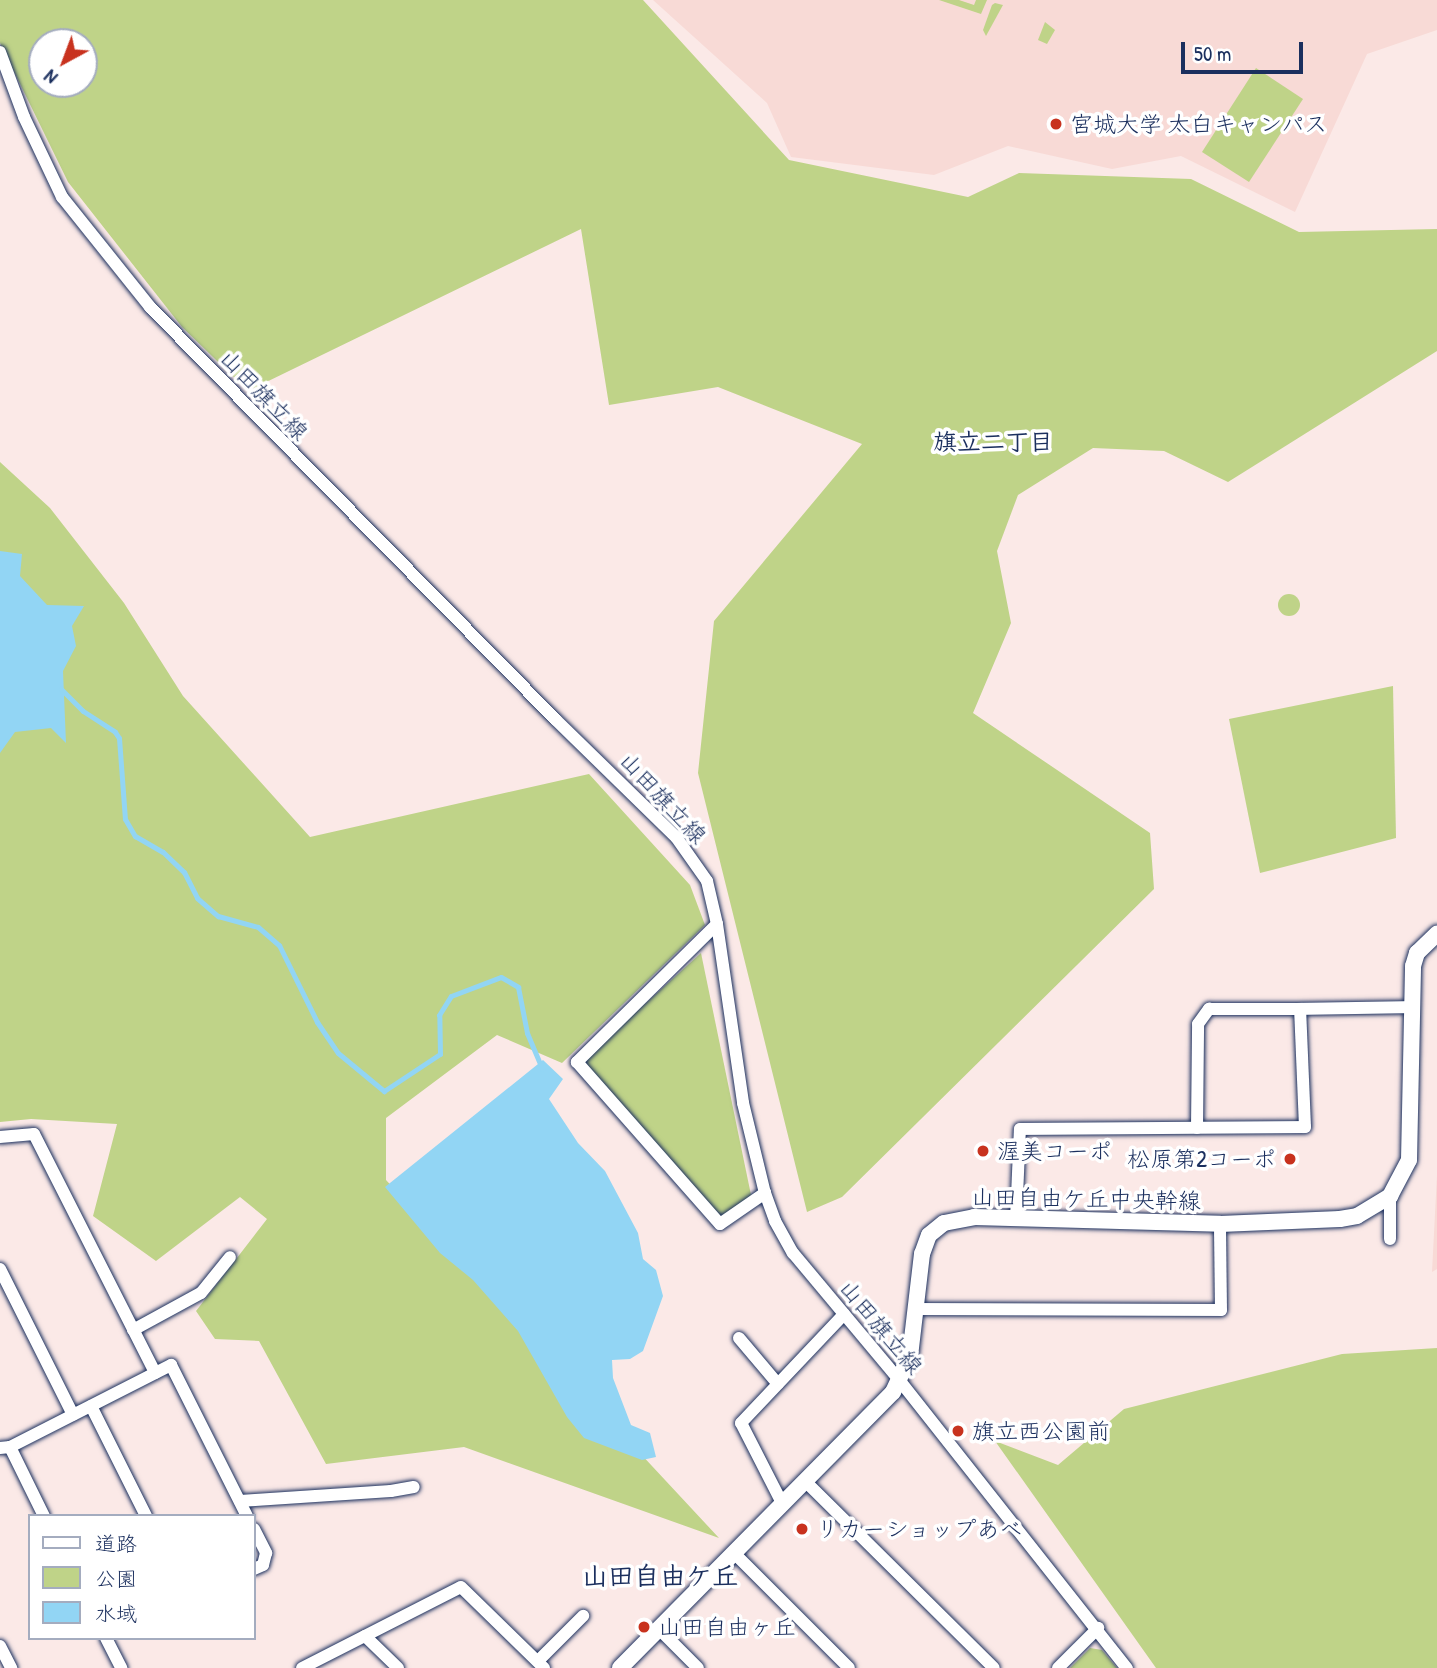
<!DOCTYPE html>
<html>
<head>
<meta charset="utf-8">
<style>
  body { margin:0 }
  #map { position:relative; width:1437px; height:1668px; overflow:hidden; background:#fbe9e7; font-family:"Patrick Hand","Klee One",sans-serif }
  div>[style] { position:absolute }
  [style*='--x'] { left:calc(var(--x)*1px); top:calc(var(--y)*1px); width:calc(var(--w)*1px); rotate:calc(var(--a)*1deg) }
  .built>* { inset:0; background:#f8dad6 }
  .green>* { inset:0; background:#bfd388 }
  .round { border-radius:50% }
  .water>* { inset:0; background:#92d5f4 }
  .stream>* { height:5px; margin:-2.5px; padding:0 2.5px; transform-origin:2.5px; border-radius:2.5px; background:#92d5f4 }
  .roads { filter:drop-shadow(0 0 2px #1b2f5e) drop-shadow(0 0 2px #1b2f5e) }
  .minor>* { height:12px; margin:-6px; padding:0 6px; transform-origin:6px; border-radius:6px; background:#fff }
  .tertiary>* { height:16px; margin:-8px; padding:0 8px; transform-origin:8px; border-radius:8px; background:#fff }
  .dots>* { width:19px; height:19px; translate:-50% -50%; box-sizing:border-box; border:4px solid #fff; border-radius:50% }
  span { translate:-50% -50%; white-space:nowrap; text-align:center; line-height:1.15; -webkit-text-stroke:7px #fff; paint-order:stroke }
  .poi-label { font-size:23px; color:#1b2f5e }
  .left { translate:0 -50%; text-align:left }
  .right { translate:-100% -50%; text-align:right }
  .street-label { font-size:23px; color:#1b2f5e }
  .neighbourhood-label { font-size:24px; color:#1b2f5e; font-weight:700 }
  .quarter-label { font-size:26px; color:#1b2f5e; font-weight:700 }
  .legend { position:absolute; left:28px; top:1514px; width:228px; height:126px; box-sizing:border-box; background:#fff; border:2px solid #a4acbf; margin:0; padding:9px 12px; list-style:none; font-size:21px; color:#1b2f5e }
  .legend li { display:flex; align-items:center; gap:14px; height:35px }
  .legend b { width:35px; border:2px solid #a4acbf }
  .north { position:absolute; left:28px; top:28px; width:70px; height:70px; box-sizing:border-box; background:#fff; border:2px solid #a4acbf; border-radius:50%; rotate:221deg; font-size:19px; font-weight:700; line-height:28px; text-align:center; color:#1b2f5e }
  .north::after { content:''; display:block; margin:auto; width:24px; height:32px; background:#c8321e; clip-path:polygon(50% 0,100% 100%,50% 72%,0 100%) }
  .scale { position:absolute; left:1181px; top:42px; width:122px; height:32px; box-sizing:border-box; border:4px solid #1b2f5e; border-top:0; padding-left:9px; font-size:21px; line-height:24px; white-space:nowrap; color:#1b2f5e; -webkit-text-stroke:5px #fff; paint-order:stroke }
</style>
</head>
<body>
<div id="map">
  <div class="built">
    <div style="clip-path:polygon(653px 0,1437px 0,1437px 30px,1367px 54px,1295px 212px,1181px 156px,1112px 169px,1008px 146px,934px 175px,791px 157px,767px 103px)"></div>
    <div style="clip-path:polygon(1437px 1175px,1437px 1269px,1432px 1272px)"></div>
  </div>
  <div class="green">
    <div style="clip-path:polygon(evenodd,0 0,643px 0,789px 160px,968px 197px,1019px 173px,1191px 179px,1299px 232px,1437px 229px,1437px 351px,1228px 482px,1164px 451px,1093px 448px,1018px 495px,997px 551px,1011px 623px,973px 713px,1150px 833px,1154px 889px,842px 1197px,807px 1212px,698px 773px,714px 621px,862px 444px,718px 387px,609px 405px,581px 229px,248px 391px,182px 327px,68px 182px,0 43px,0 0,42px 42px,84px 42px,84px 84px,42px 84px,42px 42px)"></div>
    <div style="clip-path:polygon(939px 0,959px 0,974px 5px,976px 0,987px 0,981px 14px)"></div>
    <div style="clip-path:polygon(995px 3px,1003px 5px,986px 36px,983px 30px,992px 5px)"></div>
    <div style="clip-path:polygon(1045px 22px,1055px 30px,1047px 44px,1038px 40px)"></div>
    <div style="clip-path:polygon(1256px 68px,1303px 99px,1249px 182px,1202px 152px)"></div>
    <div style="clip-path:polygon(0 462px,50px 508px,124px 603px,183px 696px,310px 837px,589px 774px,690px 885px,705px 925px,562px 1063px,497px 1035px,386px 1118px,386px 1180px,719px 1538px,464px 1447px,326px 1464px,259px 1341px,215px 1339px,196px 1311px,267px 1219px,240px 1197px,156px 1261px,93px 1216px,117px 1124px,31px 1119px,0 1122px)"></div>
    <div class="round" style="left:1278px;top:594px;width:22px;height:22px"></div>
    <div style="clip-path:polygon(1393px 686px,1396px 838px,1260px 873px,1229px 719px)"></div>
    <div style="clip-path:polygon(701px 953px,751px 1195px,723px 1221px,580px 1063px)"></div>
    <div style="clip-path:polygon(1437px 1348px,1437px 1668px,1156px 1668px,995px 1441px,1058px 1465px,1124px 1409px,1342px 1354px)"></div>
    <div style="clip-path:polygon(1090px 1648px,1102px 1650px,1117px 1668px,1070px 1668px)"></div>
  </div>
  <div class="water">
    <div style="clip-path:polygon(0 551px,22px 554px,20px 576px,47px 605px,84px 606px,72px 626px,76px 646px,63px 671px,66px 743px,51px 728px,15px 732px,0 753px)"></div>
    <div style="clip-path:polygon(543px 1060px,563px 1079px,549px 1099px,578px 1143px,605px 1171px,638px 1233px,643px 1259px,656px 1270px,663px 1296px,643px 1351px,630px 1359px,612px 1360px,613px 1378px,631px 1425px,650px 1433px,656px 1457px,642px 1460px,584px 1438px,567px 1417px,518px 1331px,473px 1280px,440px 1253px,385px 1187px)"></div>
  </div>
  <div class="stream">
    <div style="--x:61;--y:689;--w:31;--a:45"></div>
    <div style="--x:83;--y:711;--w:38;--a:33"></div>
    <div style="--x:115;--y:732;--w:7;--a:56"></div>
    <div style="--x:119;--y:738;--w:81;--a:85.8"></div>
    <div style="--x:125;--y:819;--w:20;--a:60"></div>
    <div style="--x:135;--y:836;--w:32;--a:30"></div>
    <div style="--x:163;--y:852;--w:29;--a:44"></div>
    <div style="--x:184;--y:872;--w:29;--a:63"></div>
    <div style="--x:197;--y:898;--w:28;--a:41"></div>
    <div style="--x:218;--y:916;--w:41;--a:15.4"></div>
    <div style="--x:258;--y:927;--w:28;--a:41"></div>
    <div style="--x:279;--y:945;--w:86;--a:63.7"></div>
    <div style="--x:317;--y:1022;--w:37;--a:56"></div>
    <div style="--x:338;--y:1053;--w:60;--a:39.6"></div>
    <div style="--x:384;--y:1091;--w:67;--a:-33.5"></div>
    <div style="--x:440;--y:1054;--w:39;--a:-91"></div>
    <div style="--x:439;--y:1015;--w:22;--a:-58"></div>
    <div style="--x:451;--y:996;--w:53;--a:-20.8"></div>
    <div style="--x:501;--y:977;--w:20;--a:30"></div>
    <div style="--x:518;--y:987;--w:47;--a:78.9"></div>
    <div style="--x:527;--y:1033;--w:39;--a:67"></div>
  </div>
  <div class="roads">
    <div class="minor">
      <div style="--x:0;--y:52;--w:69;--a:69.7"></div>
      <div style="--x:24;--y:117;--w:89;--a:64.6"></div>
      <div style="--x:62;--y:197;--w:141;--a:51.3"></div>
      <div style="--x:150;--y:307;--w:579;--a:45.49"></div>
      <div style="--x:556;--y:720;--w:168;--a:44.3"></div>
      <div style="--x:676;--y:837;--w:54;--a:54.8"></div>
      <div style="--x:707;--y:881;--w:44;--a:76.9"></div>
      <div style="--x:717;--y:924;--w:181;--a:81.7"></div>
      <div style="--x:743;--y:1103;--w:93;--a:76.3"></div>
      <div style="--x:765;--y:1193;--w:30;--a:70"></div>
      <div style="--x:775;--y:1221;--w:37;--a:61"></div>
      <div style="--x:793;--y:1253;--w:167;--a:50.1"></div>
      <div style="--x:900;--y:1381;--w:366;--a:51.7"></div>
      <div style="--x:717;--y:924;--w:197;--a:135.4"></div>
      <div style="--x:577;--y:1062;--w:216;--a:48.6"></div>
      <div style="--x:720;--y:1224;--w:55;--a:-34.6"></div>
      <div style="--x:1197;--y:1128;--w:104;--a:-89.4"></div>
      <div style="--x:1198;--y:1024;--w:19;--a:-54"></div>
      <div style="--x:1209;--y:1009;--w:91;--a:0"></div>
      <div style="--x:0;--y:1137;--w:34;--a:-5"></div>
      <div style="--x:34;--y:1134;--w:268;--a:63.1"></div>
      <div style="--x:1390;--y:1196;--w:43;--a:90"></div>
      <div style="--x:1016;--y:1219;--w:90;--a:-87.5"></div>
      <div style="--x:1020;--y:1129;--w:285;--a:-0.4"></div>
      <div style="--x:1305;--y:1127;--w:118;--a:-92.4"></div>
      <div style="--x:1300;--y:1009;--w:111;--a:-1"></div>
      <div style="--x:0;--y:1269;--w:163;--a:63.4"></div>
      <div style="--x:918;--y:1309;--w:303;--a:0.2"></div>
      <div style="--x:1221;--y:1310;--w:86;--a:-90.7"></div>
      <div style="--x:133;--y:1330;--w:77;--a:-28.6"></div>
      <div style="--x:201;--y:1293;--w:46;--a:-51.1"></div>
      <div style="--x:739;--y:1338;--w:60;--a:49.7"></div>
      <div style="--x:91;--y:1406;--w:123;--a:63.4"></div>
      <div style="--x:10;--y:1447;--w:77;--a:63.8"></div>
      <div style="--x:0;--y:1448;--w:10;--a:-6"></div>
      <div style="--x:10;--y:1447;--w:181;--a:-27"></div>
      <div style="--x:171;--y:1365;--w:169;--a:63.3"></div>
      <div style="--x:806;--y:1482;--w:264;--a:44.7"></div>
      <div style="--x:240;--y:1501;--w:151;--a:-3.8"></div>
      <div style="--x:391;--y:1491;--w:23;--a:-10"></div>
      <div style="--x:783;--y:1505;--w:92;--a:-117.1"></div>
      <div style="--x:741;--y:1423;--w:150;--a:-46.6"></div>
      <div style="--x:254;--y:1529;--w:27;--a:63"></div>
      <div style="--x:266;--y:1553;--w:12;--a:104"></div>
      <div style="--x:263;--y:1565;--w:10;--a:156"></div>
      <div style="--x:735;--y:1554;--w:161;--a:45"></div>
      <div style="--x:659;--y:1629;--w:55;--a:45"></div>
      <div style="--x:365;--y:1636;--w:46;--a:44.1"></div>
      <div style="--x:106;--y:1638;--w:34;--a:63"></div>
      <div style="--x:0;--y:1646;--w:25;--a:63"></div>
      <div style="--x:538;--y:1661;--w:64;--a:-45"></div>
      <div style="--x:302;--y:1668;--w:178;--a:-27"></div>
      <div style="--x:461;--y:1587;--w:116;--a:44.3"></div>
      <div style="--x:1058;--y:1668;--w:57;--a:-45"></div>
    </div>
    <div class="tertiary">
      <div style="--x:620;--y:1668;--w:388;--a:-45.3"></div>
      <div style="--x:893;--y:1392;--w:40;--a:-65"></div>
      <div style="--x:910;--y:1356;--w:103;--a:-83.3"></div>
      <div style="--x:922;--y:1254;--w:20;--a:-70"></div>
      <div style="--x:929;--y:1235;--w:19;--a:-39"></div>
      <div style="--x:944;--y:1223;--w:31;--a:-11"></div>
      <div style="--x:974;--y:1217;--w:246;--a:1.6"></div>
      <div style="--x:1220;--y:1224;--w:120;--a:-2.4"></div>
      <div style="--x:1340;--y:1219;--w:17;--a:-10"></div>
      <div style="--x:1357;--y:1216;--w:39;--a:-31"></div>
      <div style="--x:1390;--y:1196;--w:41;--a:-62.2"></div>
      <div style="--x:1409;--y:1160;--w:194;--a:-88.8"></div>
      <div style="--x:1413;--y:966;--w:14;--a:-73"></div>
      <div style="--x:1417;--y:953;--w:28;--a:-44"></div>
    </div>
  </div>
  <div class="dots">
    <div style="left:1056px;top:124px;background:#c8321e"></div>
    <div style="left:983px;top:1151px;background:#c8321e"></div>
    <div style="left:1290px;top:1159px;background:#c8321e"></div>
    <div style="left:958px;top:1431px;background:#c8321e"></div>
    <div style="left:802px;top:1529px;background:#c8321e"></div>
    <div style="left:644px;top:1627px;background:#c8321e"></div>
  </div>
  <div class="poi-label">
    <span class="left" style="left:1070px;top:124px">宮城大学 太白キャンパス</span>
    <span class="left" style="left:997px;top:1151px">渥美コーポ</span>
    <span class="right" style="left:1276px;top:1159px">松原第2コーポ</span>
    <span class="left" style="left:972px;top:1431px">旗立西公園前</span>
    <span class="left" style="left:816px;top:1529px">リカーショップあべ</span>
    <span class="left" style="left:658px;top:1627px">山田自由ヶ丘</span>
  </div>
  <div class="street-label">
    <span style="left:264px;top:395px;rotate:46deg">山田旗立線</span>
    <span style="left:663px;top:798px;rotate:47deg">山田旗立線</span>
    <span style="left:1086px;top:1199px;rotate:1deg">山田自由ケ丘中央幹線</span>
    <span style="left:881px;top:1327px;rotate:50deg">山田旗立線</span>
  </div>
  <div class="neighbourhood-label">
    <span style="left:993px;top:442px">旗立二丁目</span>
  </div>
  <div class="quarter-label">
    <span style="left:660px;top:1576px">山田自由ケ丘</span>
  </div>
  <ul class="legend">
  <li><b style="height:9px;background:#fff"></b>道路</li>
  <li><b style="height:19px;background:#bfd388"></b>公園</li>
  <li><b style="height:19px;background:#92d5f4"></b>水域</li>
  </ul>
  <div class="north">N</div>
  <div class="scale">50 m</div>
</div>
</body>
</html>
